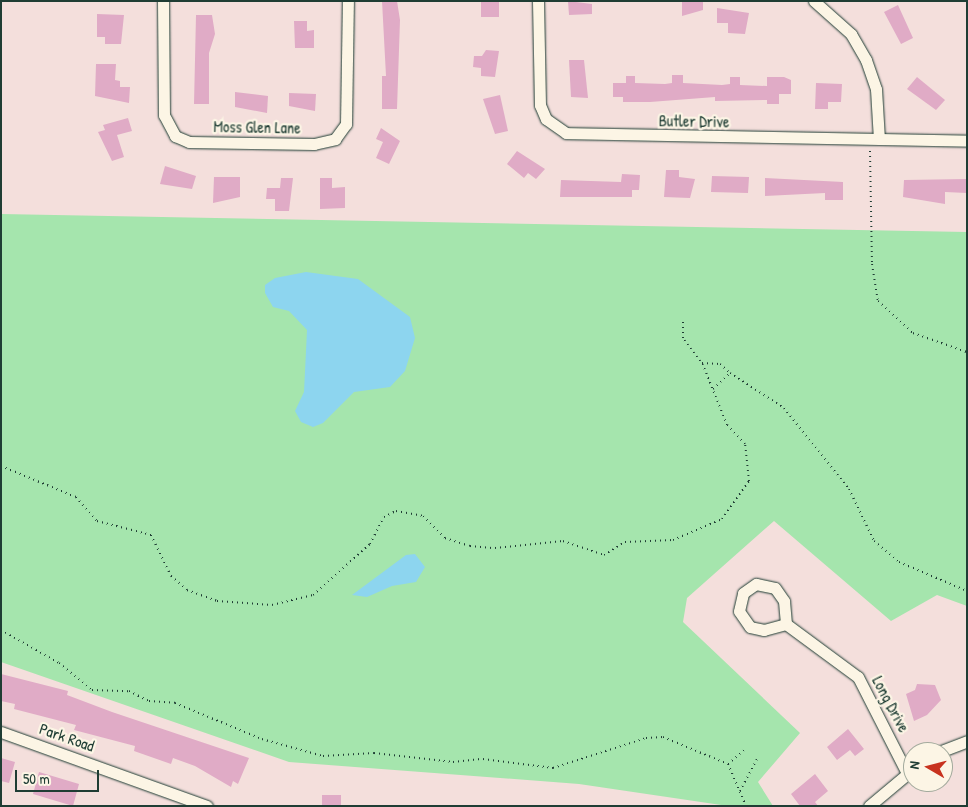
<!DOCTYPE html>
<html>
<head>
<meta charset="utf-8">
<style>
  body { margin:0 }
  #map { position:relative; width:968px; height:807px; overflow:hidden; background:#f4dfdc; font-family:"Patrick Hand",sans-serif }
  div>[style] { position:absolute }
  [style*='--x'] { left:calc(var(--x)*1px); top:calc(var(--y)*1px); width:calc(var(--w)*1px); rotate:calc(var(--a)*1deg) }
  .green>* { inset:0; background:#a5e5ad }
  .water>* { inset:0; background:#8dd5ef }
  .building>* { inset:0; background:#e0abc6 }
  .path>* { height:2px; margin-top:-1px; transform-origin:0; background:repeating-linear-gradient(90deg,#1f3d34 0 1px,transparent 0 5px) }
  .roads { filter:drop-shadow(0 0 1px #1f3d34) drop-shadow(0 0 1px #1f3d34) }
  .minor>* { height:11px; margin:-5.5px; padding:0 5.5px; transform-origin:5.5px; border-radius:5.5px; background:#fcf5e5 }
  span { translate:-50% -50%; white-space:nowrap; text-align:center; line-height:1.15; -webkit-text-stroke:4.5px #fcf5e5; paint-order:stroke }
  .street-label { font-size:16px; color:#1f3d34 }
  .frame { position:absolute; inset:0; border:2px solid #1f3d34; pointer-events:none }
  .north { position:absolute; left:903px; top:742px; width:50px; height:50px; box-sizing:border-box; background:#fcf5e5; border:1px solid #a4ab9e; border-radius:50%; rotate:278deg; font-size:14px; font-weight:700; line-height:20px; text-align:center; color:#1f3d34 }
  .north::after { content:''; display:block; margin:auto; width:18px; height:22px; background:#c8321e; clip-path:polygon(50% 0,100% 100%,50% 72%,0 100%) }
  .scale { position:absolute; left:15px; top:770px; width:84px; height:22px; box-sizing:border-box; border:2px solid #1f3d34; border-top:0; padding-left:6px; font-size:15px; line-height:18px; white-space:nowrap; color:#1f3d34; -webkit-text-stroke:4px #fcf5e5; paint-order:stroke }
</style>
</head>
<body>
<div id="map">
  <div class="green">
    <div style="clip-path:polygon(1px 214px,967px 232px,967px 606px,937px 595px,891px 621px,774px 521px,687px 598px,683px 622px,800px 733px,758px 782px,773px 806px,728px 806px,579px 784px,289px 762px,1px 662px)"></div>
  </div>
  <div class="water">
    <div style="clip-path:polygon(306px 272px,358px 279px,410px 317px,415px 338px,405px 371px,390px 387px,354px 392px,323px 423px,313px 427px,301px 422px,295px 411px,304px 392px,307px 330px,289px 311px,273px 307px,265px 293px,265px 285px,275px 278px)"></div>
    <div style="clip-path:polygon(415px 554px,425px 567px,416px 582px,392px 586px,367px 597px,352px 595px,406px 555px)"></div>
  </div>
  <div class="building">
    <div style="clip-path:polygon(382px 1px,397px 1px,400px 20px,397px 109px,382px 109px,382px 76px,386px 76px)"></div>
    <div style="clip-path:polygon(481px 1px,499px 1px,499px 17px,481px 17px)"></div>
    <div style="clip-path:polygon(568px 1px,592px 4px,592px 14px,569px 15px)"></div>
    <div style="clip-path:polygon(682px 1px,703px 1px,703px 10px,682px 16px)"></div>
    <div style="clip-path:polygon(898px 5px,913px 38px,901px 44px,884px 12px)"></div>
    <div style="clip-path:polygon(717px 8px,749px 13px,745px 34px,728px 33px,728px 23px,717px 23px)"></div>
    <div style="clip-path:polygon(97px 14px,124px 15px,121px 44px,105px 44px,105px 37px,97px 37px)"></div>
    <div style="clip-path:polygon(196px 15px,212px 15px,215px 34px,209px 53px,209px 104px,194px 104px)"></div>
    <div style="clip-path:polygon(294px 21px,307px 21px,307px 31px,314px 30px,314px 48px,295px 48px)"></div>
    <div style="clip-path:polygon(486px 50px,499px 51px,495px 77px,481px 76px,481px 68px,473px 67px,474px 56px,482px 56px)"></div>
    <div style="clip-path:polygon(569px 60px,584px 60px,588px 98px,571px 97px)"></div>
    <div style="clip-path:polygon(96px 64px,116px 64px,115px 80px,120px 81px,120px 87px,130px 87px,129px 103px,95px 96px)"></div>
    <div style="clip-path:polygon(672px 75px,683px 75px,683px 83px,722px 85px,730px 84px,730px 77px,740px 77px,740px 85px,767px 86px,767px 77px,784px 77px,791px 80px,791px 94px,779px 94px,779px 104px,767px 104px,767px 100px,715px 101px,715px 97px,650px 102px,623px 102px,623px 97px,613px 97px,613px 83px,626px 83px,626px 76px,635px 76px,635px 83px,665px 84px,672px 83px)"></div>
    <div style="clip-path:polygon(917px 77px,945px 100px,936px 110px,907px 89px)"></div>
    <div style="clip-path:polygon(816px 83px,842px 84px,841px 102px,828px 102px,828px 109px,815px 109px)"></div>
    <div style="clip-path:polygon(235px 92px,268px 96px,267px 113px,235px 107px)"></div>
    <div style="clip-path:polygon(289px 93px,316px 94px,315px 111px,289px 106px)"></div>
    <div style="clip-path:polygon(500px 95px,508px 131px,495px 134px,483px 99px)"></div>
    <div style="clip-path:polygon(128px 118px,132px 131px,117px 135px,124px 157px,112px 161px,98px 132px,105px 130px,103px 125px)"></div>
    <div style="clip-path:polygon(381px 128px,400px 141px,389px 164px,376px 158px,383px 142px,376px 139px)"></div>
    <div style="clip-path:polygon(517px 151px,545px 169px,536px 179px,528px 173px,524px 178px,507px 164px)"></div>
    <div style="clip-path:polygon(165px 166px,196px 176px,192px 189px,160px 184px)"></div>
    <div style="clip-path:polygon(666px 170px,679px 170px,679px 177px,695px 179px,690px 198px,664px 197px)"></div>
    <div style="clip-path:polygon(622px 174px,640px 175px,639px 190px,632px 190px,632px 197px,560px 197px,561px 180px,621px 182px)"></div>
    <div style="clip-path:polygon(712px 176px,749px 177px,748px 193px,711px 192px)"></div>
    <div style="clip-path:polygon(214px 177px,240px 177px,240px 197px,213px 203px)"></div>
    <div style="clip-path:polygon(281px 178px,293px 178px,289px 211px,275px 211px,275px 199px,266px 199px,267px 188px,280px 188px)"></div>
    <div style="clip-path:polygon(320px 178px,332px 178px,332px 188px,345px 187px,345px 208px,320px 209px)"></div>
    <div style="clip-path:polygon(765px 178px,843px 182px,843px 200px,825px 200px,825px 193px,765px 196px)"></div>
    <div style="clip-path:polygon(967px 179px,967px 193px,945px 192px,945px 204px,903px 197px,904px 180px)"></div>
    <div style="clip-path:polygon(1px 674px,68px 691px,67px 695px,112px 712px,249px 758px,238px 784px,233px 781px,231px 787px,195px 766px,173px 758px,171px 764px,134px 751px,135px 746px,74px 730px,76px 725px,14px 709px,15px 704px,1px 701px)"></div>
    <div style="clip-path:polygon(917px 684px,935px 685px,941px 700px,927px 715px,914px 721px,906px 694px,915px 690px)"></div>
    <div style="clip-path:polygon(848px 729px,864px 749px,855px 756px,850px 750px,837px 760px,827px 747px)"></div>
    <div style="clip-path:polygon(1px 758px,15px 762px,9px 783px,1px 781px)"></div>
    <div style="clip-path:polygon(39px 772px,79px 784px,73px 806px,33px 794px)"></div>
    <div style="clip-path:polygon(815px 774px,828px 791px,815px 802px,818px 806px,800px 806px,791px 794px)"></div>
    <div style="clip-path:polygon(322px 795px,341px 795px,341px 806px,322px 806px)"></div>
  </div>
  <div class="path">
    <div style="--x:870;--y:151;--w:113;--a:89"></div>
    <div style="--x:872;--y:264;--w:37;--a:81"></div>
    <div style="--x:878;--y:301;--w:47;--a:42.4"></div>
    <div style="--x:913;--y:333;--w:57;--a:19.4"></div>
    <div style="--x:702;--y:363;--w:18;--a:3"></div>
    <div style="--x:720;--y:364;--w:13;--a:42"></div>
    <div style="--x:713;--y:389;--w:23;--a:-43"></div>
    <div style="--x:730;--y:373;--w:64;--a:32.9"></div>
    <div style="--x:784;--y:408;--w:104;--a:51.3"></div>
    <div style="--x:849;--y:489;--w:58;--a:64.3"></div>
    <div style="--x:874;--y:541;--w:33;--a:40"></div>
    <div style="--x:899;--y:562;--w:74;--a:23.1"></div>
    <div style="--x:1;--y:466;--w:81;--a:22.5"></div>
    <div style="--x:76;--y:497;--w:32;--a:49"></div>
    <div style="--x:97;--y:521;--w:56;--a:14.5"></div>
    <div style="--x:151;--y:535;--w:46;--a:64"></div>
    <div style="--x:171;--y:576;--w:21;--a:41"></div>
    <div style="--x:187;--y:590;--w:32;--a:20"></div>
    <div style="--x:217;--y:601;--w:55;--a:4.2"></div>
    <div style="--x:272;--y:605;--w:42;--a:-13.7"></div>
    <div style="--x:313;--y:595;--w:76;--a:-41.8"></div>
    <div style="--x:370;--y:544;--w:30;--a:-63"></div>
    <div style="--x:384;--y:517;--w:13;--a:-27"></div>
    <div style="--x:396;--y:511;--w:27;--a:10"></div>
    <div style="--x:423;--y:516;--w:31;--a:45"></div>
    <div style="--x:445;--y:538;--w:26;--a:18"></div>
    <div style="--x:470;--y:546;--w:25;--a:5"></div>
    <div style="--x:495;--y:548;--w:68;--a:-5.9"></div>
    <div style="--x:563;--y:541;--w:43;--a:18.9"></div>
    <div style="--x:604;--y:555;--w:25;--a:-32"></div>
    <div style="--x:625;--y:542;--w:48;--a:-2.4"></div>
    <div style="--x:673;--y:540;--w:53;--a:-23.2"></div>
    <div style="--x:722;--y:519;--w:47;--a:-54.6"></div>
    <div style="--x:749;--y:481;--w:37;--a:-96"></div>
    <div style="--x:745;--y:444;--w:26;--a:-133"></div>
    <div style="--x:727;--y:425;--w:65;--a:-111.8"></div>
    <div style="--x:703;--y:365;--w:34;--a:-127"></div>
    <div style="--x:683;--y:338;--w:16;--a:-90"></div>
    <div style="--x:1;--y:630;--w:67;--a:29.6"></div>
    <div style="--x:59;--y:663;--w:43;--a:39.3"></div>
    <div style="--x:92;--y:690;--w:37;--a:2"></div>
    <div style="--x:129;--y:691;--w:22;--a:27"></div>
    <div style="--x:149;--y:701;--w:26;--a:4"></div>
    <div style="--x:175;--y:703;--w:94;--a:22.5"></div>
    <div style="--x:262;--y:739;--w:63;--a:15.6"></div>
    <div style="--x:323;--y:756;--w:51;--a:-3.4"></div>
    <div style="--x:374;--y:753;--w:80;--a:6.5"></div>
    <div style="--x:453;--y:762;--w:30;--a:-6"></div>
    <div style="--x:483;--y:759;--w:71;--a:7.3"></div>
    <div style="--x:553;--y:768;--w:98;--a:-17.9"></div>
    <div style="--x:646;--y:738;--w:17;--a:-3"></div>
    <div style="--x:663;--y:737;--w:70;--a:22.6"></div>
    <div style="--x:728;--y:764;--w:46;--a:66.8"></div>
    <div style="--x:728;--y:764;--w:21;--a:-41"></div>
    <div style="--x:740;--y:791;--w:36;--a:-62"></div>
  </div>
  <div class="roads">
    <div class="minor">
      <div style="--x:163;--y:1;--w:114;--a:89.5"></div>
      <div style="--x:164;--y:115;--w:24;--a:62"></div>
      <div style="--x:175;--y:136;--w:15;--a:23"></div>
      <div style="--x:189;--y:142;--w:125;--a:0.9"></div>
      <div style="--x:314;--y:144;--w:22;--a:-13"></div>
      <div style="--x:335;--y:139;--w:19;--a:-54"></div>
      <div style="--x:346;--y:124;--w:123;--a:-89.1"></div>
      <div style="--x:538;--y:1;--w:104;--a:88.9"></div>
      <div style="--x:540;--y:105;--w:15;--a:67"></div>
      <div style="--x:546;--y:119;--w:24;--a:35"></div>
      <div style="--x:566;--y:133;--w:401;--a:1.1"></div>
      <div style="--x:814;--y:1;--w:50;--a:41.7"></div>
      <div style="--x:851;--y:34;--w:30;--a:60"></div>
      <div style="--x:866;--y:60;--w:31;--a:71"></div>
      <div style="--x:876;--y:89;--w:50;--a:86.6"></div>
      <div style="--x:786;--y:624;--w:23;--a:165"></div>
      <div style="--x:764;--y:630;--w:14;--a:-168"></div>
      <div style="--x:750;--y:627;--w:19;--a:-125"></div>
      <div style="--x:739;--y:611;--w:18;--a:-77"></div>
      <div style="--x:743;--y:593;--w:16;--a:-35"></div>
      <div style="--x:756;--y:584;--w:19;--a:12"></div>
      <div style="--x:775;--y:588;--w:16;--a:55"></div>
      <div style="--x:784;--y:601;--w:23;--a:85"></div>
      <div style="--x:786;--y:624;--w:89;--a:36.4"></div>
      <div style="--x:858;--y:677;--w:108;--a:63"></div>
      <div style="--x:1;--y:732;--w:219;--a:19.8"></div>
      <div style="--x:939;--y:752;--w:30;--a:-21"></div>
      <div style="--x:869;--y:806;--w:56;--a:-39.9"></div>
    </div>
  </div>
  <div class="street-label">
    <span style="left:694px;top:121px;rotate:1deg">Butler Drive</span>
    <span style="left:257px;top:127px;rotate:1deg">Moss Glen Lane</span>
    <span style="left:891px;top:704px;rotate:62deg">Long Drive</span>
    <span style="left:67px;top:737px;rotate:19deg">Park Road</span>
  </div>
  <div class="frame"></div>
  <div class="north">N</div>
  <div class="scale">50 m</div>
</div>
</body>
</html>
